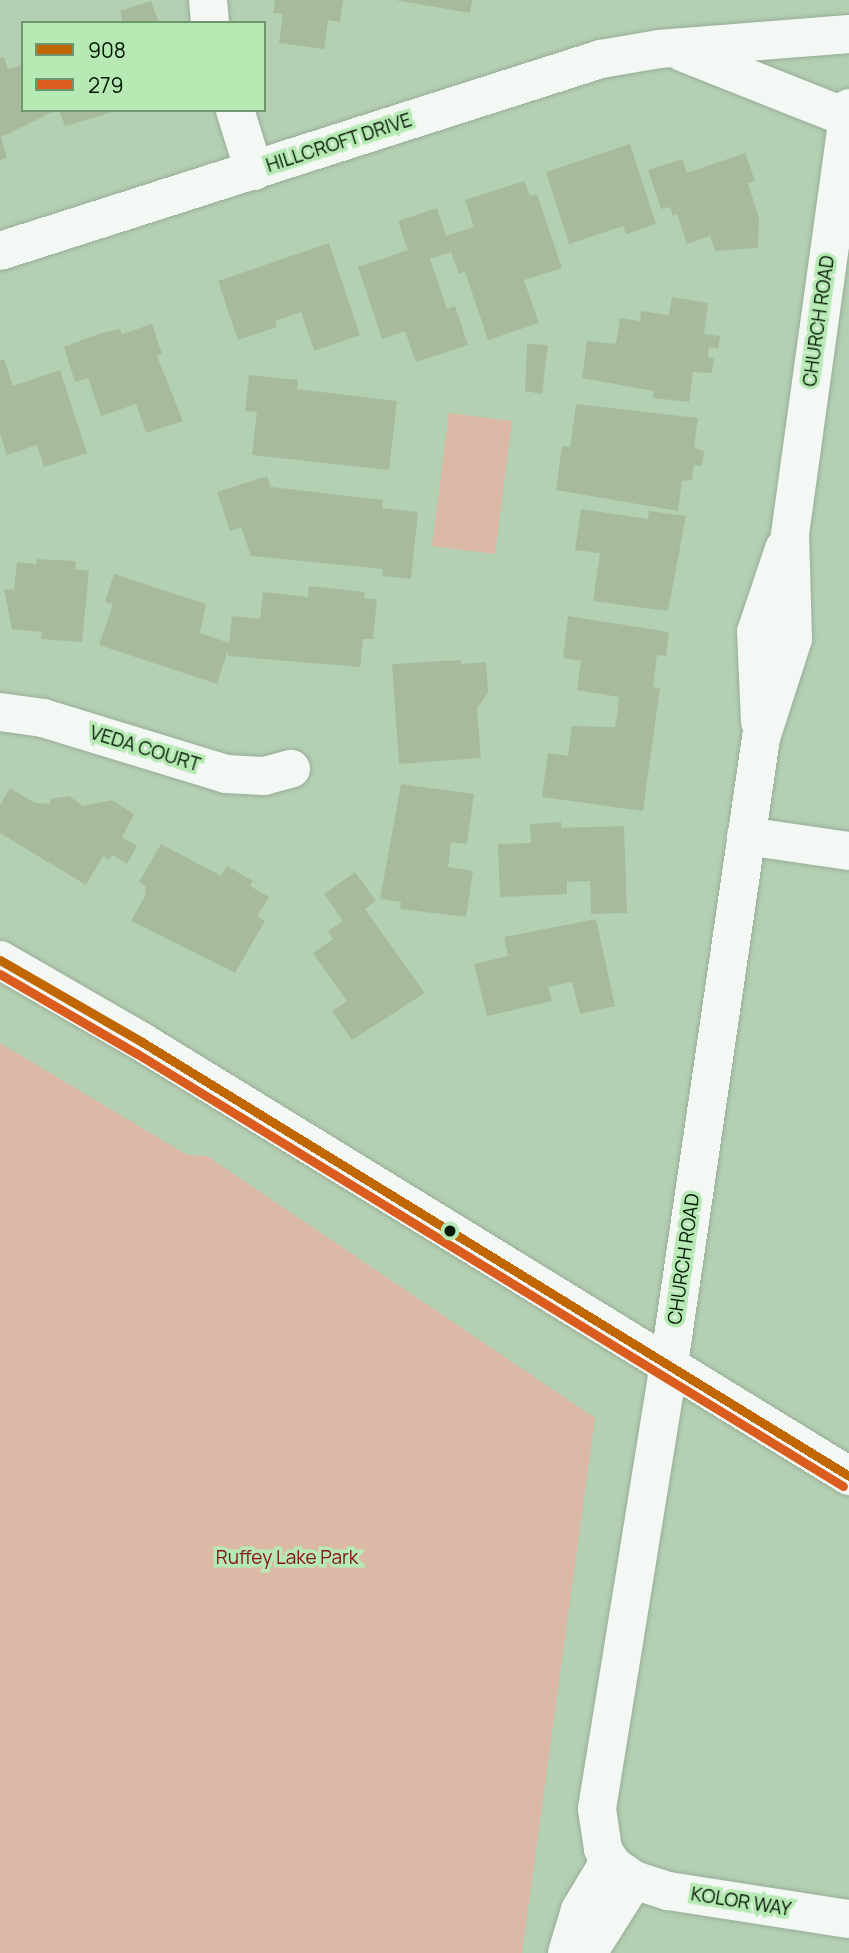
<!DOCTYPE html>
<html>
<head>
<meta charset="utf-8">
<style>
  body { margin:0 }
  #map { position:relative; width:849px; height:1953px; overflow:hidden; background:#b4d0b3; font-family:Manrope,sans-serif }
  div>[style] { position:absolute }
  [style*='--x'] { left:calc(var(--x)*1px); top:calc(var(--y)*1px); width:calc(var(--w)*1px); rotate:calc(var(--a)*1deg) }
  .green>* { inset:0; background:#dcb8a7 }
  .building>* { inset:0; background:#a8ba9c }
  .roads { filter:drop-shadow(0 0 2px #98ad97) drop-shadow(0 0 2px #98ad97) }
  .minor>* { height:38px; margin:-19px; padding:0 19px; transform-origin:19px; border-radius:19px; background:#f4f8f4 }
  .tertiary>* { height:38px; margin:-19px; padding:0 19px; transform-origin:19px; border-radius:19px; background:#f4f8f4 }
  .primary>* { height:38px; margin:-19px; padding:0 19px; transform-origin:19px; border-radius:19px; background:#f4f8f4 }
  .bus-1>* { height:9px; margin:-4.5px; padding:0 4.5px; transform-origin:4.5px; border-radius:4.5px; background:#c06701 }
  .bus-2>* { height:9px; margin:-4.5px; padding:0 4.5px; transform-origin:4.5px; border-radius:4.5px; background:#da5d1f }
  .dots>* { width:19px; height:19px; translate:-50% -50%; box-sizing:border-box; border:4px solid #b6e9b3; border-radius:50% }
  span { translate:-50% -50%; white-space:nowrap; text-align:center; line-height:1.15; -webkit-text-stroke:7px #b6e9b3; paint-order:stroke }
  .street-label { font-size:19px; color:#051705 }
  .park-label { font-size:19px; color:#86111c }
  .legend { position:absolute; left:21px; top:21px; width:245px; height:91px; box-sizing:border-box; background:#b6e9b3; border:2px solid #6f956d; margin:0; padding:9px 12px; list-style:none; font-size:21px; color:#051705 }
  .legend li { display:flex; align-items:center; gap:14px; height:35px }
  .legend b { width:35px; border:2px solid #6f956d }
</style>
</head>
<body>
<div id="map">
  <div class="green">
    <div style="clip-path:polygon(449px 413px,512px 421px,495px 554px,432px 546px)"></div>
    <div style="clip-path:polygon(0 1043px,187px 1155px,207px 1156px,595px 1418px,522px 1953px,0 1953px)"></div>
  </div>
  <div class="building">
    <div style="clip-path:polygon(275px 0,343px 0,340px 22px,328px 20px,324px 49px,279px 43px,283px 14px,273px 13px)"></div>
    <div style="clip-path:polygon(395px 0,472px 0,470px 13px)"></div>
    <div style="clip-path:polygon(151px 1px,159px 23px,123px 23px,120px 11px)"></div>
    <div style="clip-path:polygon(4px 57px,8px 69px,23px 65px,23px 110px,55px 111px,1px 137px,7px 158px,0 160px,0 58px)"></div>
    <div style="clip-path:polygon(59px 110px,116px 110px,116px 111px,65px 126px)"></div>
    <div style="clip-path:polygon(630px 144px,656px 224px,626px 234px,623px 226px,569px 244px,546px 172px)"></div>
    <div style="clip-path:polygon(745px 153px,755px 181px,748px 183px,759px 219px,758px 248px,715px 251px,710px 236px,687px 244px,677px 214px,673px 216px,670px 207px,661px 209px,648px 170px,682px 159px,687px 173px)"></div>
    <div style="clip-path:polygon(524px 181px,530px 196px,537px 194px,562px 268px,524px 280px,539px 323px,488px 340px,465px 272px,459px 274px,451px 252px,430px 259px,447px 309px,455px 306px,468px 345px,416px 362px,405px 331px,382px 339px,358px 267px,408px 250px,398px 221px,437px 208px,446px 236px,474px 227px,465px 200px)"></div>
    <div style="clip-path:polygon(329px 243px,360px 335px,314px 351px,301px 312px,275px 321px,277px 327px,238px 340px,218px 281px)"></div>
    <div style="clip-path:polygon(672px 297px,708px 303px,704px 334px,720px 336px,718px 349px,709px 347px,708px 357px,714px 359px,712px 373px,693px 372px,689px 402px,653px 398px,654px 391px,582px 378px,587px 341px,616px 344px,620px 318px,640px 321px,641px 311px,669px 315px)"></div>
    <div style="clip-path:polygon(152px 324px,162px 354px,157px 356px,183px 421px,146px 433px,136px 404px,101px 416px,88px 378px,75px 382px,64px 347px,101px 333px,120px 329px,122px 334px)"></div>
    <div style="clip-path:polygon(527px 344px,548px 345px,542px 394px,525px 391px)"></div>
    <div style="clip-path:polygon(4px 359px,13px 386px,60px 370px,87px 453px,44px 467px,37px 445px,7px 455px,0 434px,0 361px)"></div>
    <div style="clip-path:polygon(249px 375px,298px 380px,297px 389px,397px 401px,389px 470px,252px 455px,257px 412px,245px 411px)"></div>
    <div style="clip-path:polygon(576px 404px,698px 418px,694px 448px,704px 451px,702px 466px,694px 465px,692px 480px,682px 481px,678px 511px,556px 490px,562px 446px,570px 447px)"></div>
    <div style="clip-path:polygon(267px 476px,271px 487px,383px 500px,382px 508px,418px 512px,411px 579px,382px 576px,383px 569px,251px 556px,241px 527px,230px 531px,217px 492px)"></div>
    <div style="clip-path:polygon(581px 509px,648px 519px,649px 511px,686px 516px,668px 611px,593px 601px,600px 553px,575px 550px)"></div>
    <div style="clip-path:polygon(37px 559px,76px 561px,75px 569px,89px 571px,82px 642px,41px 639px,42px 632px,12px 629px,4px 589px,14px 590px,17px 562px,36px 564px)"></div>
    <div style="clip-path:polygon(114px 574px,206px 604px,200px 633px,229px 643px,232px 616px,260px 619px,263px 592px,308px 597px,309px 586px,365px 592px,364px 598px,377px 599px,373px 639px,363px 639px,360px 667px,228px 656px,228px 650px,217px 684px,99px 645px,113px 604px,105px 602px)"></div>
    <div style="clip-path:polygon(568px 616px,669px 632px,666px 656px,657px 655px,653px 687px,660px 688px,643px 811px,542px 797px,548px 753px,568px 756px,572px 726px,615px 727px,617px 714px,619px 697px,577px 690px,581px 661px,563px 658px)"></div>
    <div style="clip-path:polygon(461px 660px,461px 664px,486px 662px,488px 692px,477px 709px,481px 758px,399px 764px,392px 664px)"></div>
    <div style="clip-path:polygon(401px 784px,474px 794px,467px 844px,451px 842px,448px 867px,473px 871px,466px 917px,400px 909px,401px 902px,380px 899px)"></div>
    <div style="clip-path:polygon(10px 788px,35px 803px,50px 804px,50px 799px,69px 796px,83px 806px,112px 800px,134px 814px,122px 837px,137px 846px,127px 864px,112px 855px,109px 860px,103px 856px,86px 885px,0 833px,0 805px)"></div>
    <div style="clip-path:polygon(561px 822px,561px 828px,624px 826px,627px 913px,591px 914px,590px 881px,567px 882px,567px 894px,500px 897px,498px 844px,531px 843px,530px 824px)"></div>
    <div style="clip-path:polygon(161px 844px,221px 876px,227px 866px,253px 881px,250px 886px,269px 897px,257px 916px,265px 921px,235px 973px,131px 921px,145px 896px,146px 887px,139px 882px)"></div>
    <div style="clip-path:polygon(355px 872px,376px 901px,365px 909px,425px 993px,352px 1040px,332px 1011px,347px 1001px,313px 953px,333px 939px,328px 931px,343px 921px,324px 894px)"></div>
    <div style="clip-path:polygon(596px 919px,615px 1006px,580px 1014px,572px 982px,548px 987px,552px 1001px,487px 1016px,474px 964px,508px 956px,504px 937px)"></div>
  </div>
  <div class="roads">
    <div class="minor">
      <div style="--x:208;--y:0;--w:23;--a:85"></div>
      <div style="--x:682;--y:52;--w:179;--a:21.7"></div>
      <div style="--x:235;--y:110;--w:64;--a:72.7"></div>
      <div style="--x:0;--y:251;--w:631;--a:-17.72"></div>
      <div style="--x:601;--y:59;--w:59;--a:-9.8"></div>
      <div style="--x:659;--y:49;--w:191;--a:-4.5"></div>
      <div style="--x:0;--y:712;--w:43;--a:7.9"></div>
      <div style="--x:43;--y:718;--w:191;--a:17"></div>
      <div style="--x:226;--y:774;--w:38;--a:3"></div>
      <div style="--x:264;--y:776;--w:28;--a:-15"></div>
      <div style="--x:746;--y:836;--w:104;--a:8.3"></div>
      <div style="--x:669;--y:1364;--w:451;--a:99.2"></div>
      <div style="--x:597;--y:1809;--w:40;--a:81.5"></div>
      <div style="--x:603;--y:1849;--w:17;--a:62"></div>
      <div style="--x:611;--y:1864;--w:28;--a:35"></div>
      <div style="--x:634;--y:1880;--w:36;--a:18"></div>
      <div style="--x:668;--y:1891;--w:183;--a:8.8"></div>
      <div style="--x:567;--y:1953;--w:45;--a:-73.2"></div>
      <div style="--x:580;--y:1910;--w:58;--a:-59"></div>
      <div style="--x:588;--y:1953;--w:86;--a:-57.8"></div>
    </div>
    <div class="tertiary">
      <div style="--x:760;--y:722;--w:90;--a:-92.5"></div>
      <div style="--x:756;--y:632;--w:88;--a:-71.4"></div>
      <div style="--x:669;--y:1364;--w:633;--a:-81.64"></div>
      <div style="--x:761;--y:738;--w:104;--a:-72.1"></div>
      <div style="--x:793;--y:639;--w:105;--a:-91.6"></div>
      <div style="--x:790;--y:534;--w:430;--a:-82.1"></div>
    </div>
    <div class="primary">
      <div style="--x:0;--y:960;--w:164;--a:30"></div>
      <div style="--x:142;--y:1042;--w:830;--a:31.54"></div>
    </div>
  </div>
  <div class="bus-1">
    <div style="--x:0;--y:960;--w:164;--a:30"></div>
    <div style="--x:142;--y:1042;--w:830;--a:31.54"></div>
  </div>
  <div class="bus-2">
    <div style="--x:0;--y:974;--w:157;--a:30.2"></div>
    <div style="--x:136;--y:1053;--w:829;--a:31.49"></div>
  </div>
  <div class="dots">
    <div style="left:450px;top:1231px;background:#051705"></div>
  </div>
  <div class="street-label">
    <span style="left:339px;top:143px;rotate:-18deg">HILLCROFT DRIVE</span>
    <span style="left:819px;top:321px;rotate:-82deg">CHURCH ROAD</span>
    <span style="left:145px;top:749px;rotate:17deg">VEDA COURT</span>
    <span style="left:684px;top:1259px;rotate:-82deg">CHURCH ROAD</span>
    <span style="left:741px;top:1902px;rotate:9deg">KOLOR WAY</span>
  </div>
  <div class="park-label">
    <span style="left:287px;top:1558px">Ruffey Lake Park</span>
  </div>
  <ul class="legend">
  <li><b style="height:9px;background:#c06701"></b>908</li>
  <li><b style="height:9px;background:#da5d1f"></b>279</li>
  </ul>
</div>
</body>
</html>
